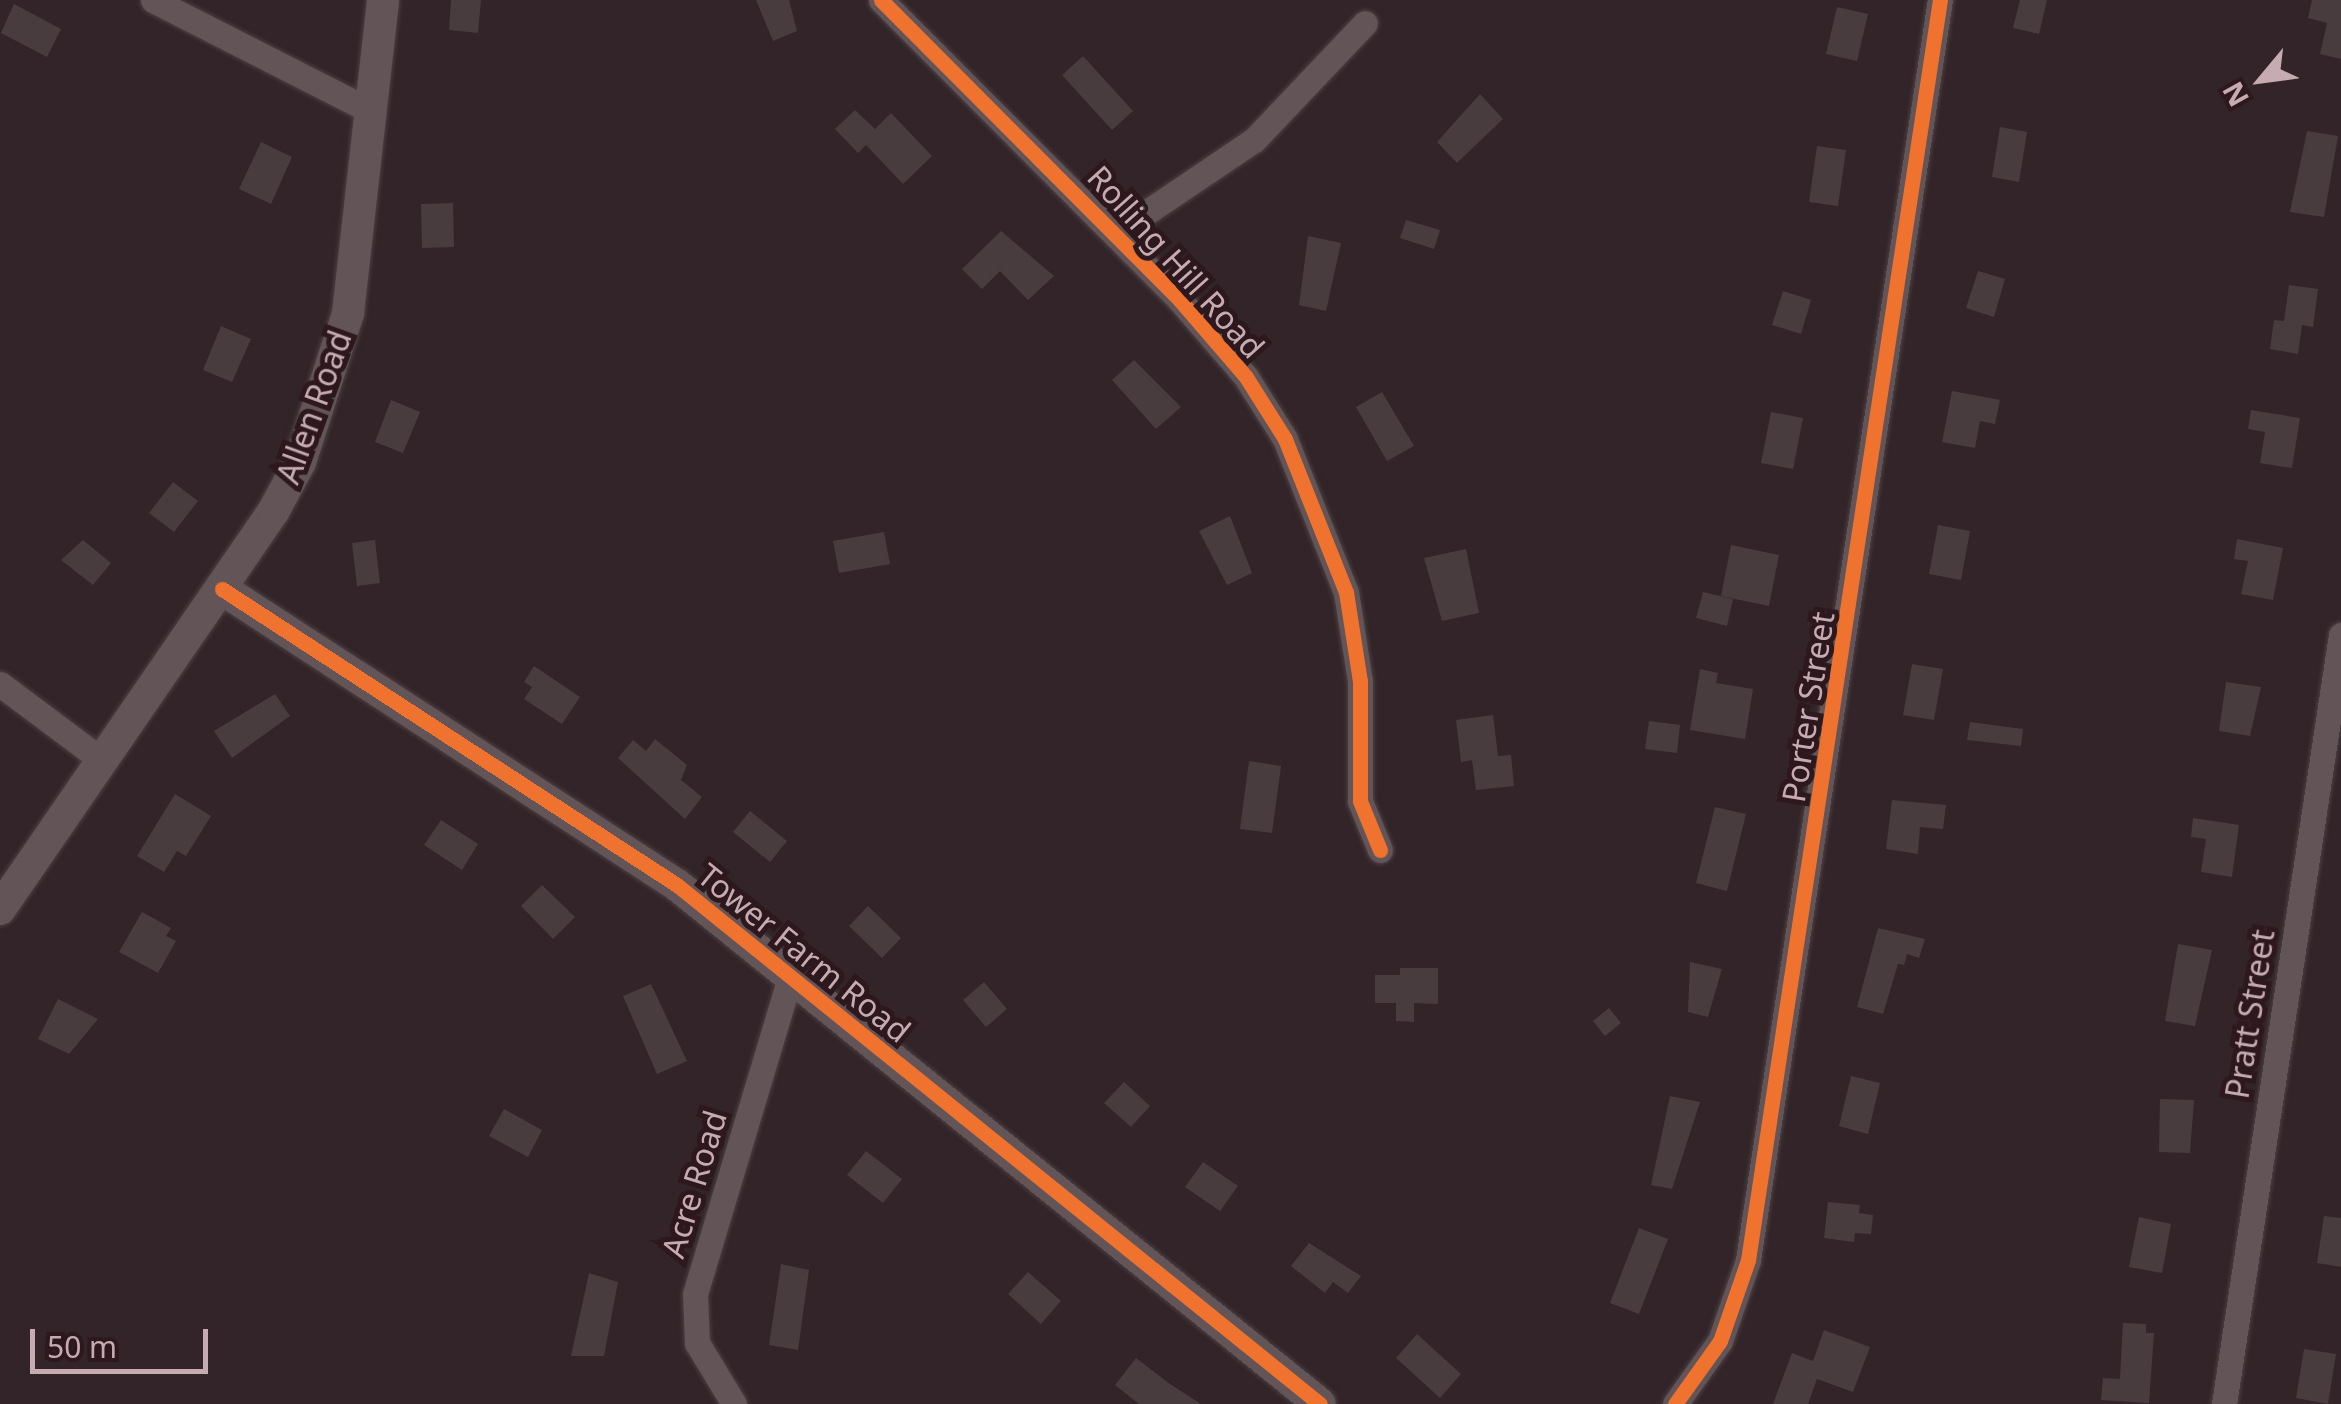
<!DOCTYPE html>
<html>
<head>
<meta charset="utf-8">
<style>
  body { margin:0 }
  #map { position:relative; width:2341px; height:1404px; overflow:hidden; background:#322428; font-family:"Noto Sans",sans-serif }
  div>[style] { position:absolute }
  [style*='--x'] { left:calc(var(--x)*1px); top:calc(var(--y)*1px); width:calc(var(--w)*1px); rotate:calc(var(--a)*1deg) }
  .building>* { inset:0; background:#493c3f }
  .roads { filter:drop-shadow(0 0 2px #4b4043) drop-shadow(0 0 2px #4b4043) }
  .minor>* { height:25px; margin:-12.5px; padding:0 12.5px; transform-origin:12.5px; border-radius:12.5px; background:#625457 }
  .tertiary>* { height:32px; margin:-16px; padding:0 16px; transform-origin:16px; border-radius:16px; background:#625457 }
  .cycleway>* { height:15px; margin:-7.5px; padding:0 7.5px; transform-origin:7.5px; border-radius:7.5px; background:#ef722f }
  span { translate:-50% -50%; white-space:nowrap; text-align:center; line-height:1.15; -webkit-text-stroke:10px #2d181d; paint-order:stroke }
  .street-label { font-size:32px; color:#c6acb2 }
  .north { position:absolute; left:2211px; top:30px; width:100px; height:100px; -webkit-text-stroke:8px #2d181d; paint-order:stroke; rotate:241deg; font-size:28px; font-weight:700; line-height:40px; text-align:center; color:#c6acb2 }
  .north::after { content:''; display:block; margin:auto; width:35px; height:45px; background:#c6acb2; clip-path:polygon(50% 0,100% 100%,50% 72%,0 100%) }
  .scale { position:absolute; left:30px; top:1329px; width:178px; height:45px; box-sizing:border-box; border:5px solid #c6acb2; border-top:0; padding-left:12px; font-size:30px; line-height:35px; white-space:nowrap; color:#c6acb2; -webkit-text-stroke:8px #2d181d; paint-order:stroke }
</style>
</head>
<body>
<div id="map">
  <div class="building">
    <div style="clip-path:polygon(451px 0,481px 0,478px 33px,449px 30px)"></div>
    <div style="clip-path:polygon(756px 0,789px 0,797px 31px,773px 41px)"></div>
    <div style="clip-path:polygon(2020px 0,2047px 0,2039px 34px,2013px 28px)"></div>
    <div style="clip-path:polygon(2312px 0,2341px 0,2341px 59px,2320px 54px,2327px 23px,2308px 18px)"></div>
    <div style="clip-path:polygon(14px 4px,61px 29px,47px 57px,1px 33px)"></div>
    <div style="clip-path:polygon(1837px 7px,1868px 14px,1857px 61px,1826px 54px)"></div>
    <div style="clip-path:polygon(1083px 56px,1133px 111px,1112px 130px,1062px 75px)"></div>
    <div style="clip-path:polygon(1480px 94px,1503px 119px,1457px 163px,1437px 142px)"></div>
    <div style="clip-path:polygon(855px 110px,875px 129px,891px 113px,932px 156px,903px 184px,866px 145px,858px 153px,835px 129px)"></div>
    <div style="clip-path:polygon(2000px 127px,2027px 132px,2019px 182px,1992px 177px)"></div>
    <div style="clip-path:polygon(2307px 131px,2338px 136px,2324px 217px,2290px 212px)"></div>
    <div style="clip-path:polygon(261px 142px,292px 157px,271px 204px,239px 189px)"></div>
    <div style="clip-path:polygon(1817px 146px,1846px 150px,1838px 206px,1809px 202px)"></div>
    <div style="clip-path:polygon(453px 203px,454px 247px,422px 248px,421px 204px)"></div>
    <div style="clip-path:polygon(1406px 220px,1440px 230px,1434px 249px,1400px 238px)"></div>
    <div style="clip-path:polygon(1001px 231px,1054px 276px,1028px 300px,1000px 271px,982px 289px,962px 269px)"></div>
    <div style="clip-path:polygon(1308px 236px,1341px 243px,1326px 311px,1299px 305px)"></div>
    <div style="clip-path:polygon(1978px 271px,2005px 279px,1994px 317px,1966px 308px)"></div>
    <div style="clip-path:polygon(2289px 285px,2318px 289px,2313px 327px,2302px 325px,2298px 354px,2270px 349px,2274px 320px,2284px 321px)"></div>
    <div style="clip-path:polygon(1783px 291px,1811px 300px,1801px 334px,1772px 325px)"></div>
    <div style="clip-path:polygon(221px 326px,251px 339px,232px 382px,203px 370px)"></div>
    <div style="clip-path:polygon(1134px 360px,1181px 407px,1156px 429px,1112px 380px)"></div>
    <div style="clip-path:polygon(1952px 391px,2000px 400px,1995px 424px,1980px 421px,1975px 448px,1942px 442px)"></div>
    <div style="clip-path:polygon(1382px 392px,1414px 446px,1387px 461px,1356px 407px)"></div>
    <div style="clip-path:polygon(391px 400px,420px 412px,403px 453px,375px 442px)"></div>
    <div style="clip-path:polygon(2251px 410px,2300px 418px,2292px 468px,2260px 463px,2265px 432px,2248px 429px)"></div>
    <div style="clip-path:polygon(1771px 412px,1803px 418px,1793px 469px,1761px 463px)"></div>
    <div style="clip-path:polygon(173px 482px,198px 501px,174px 532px,149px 513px)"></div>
    <div style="clip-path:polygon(1230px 516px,1252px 573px,1227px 585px,1199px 531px)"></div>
    <div style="clip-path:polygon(1938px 525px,1970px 531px,1961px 580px,1929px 574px)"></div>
    <div style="clip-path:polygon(884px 532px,890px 564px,839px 573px,833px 541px)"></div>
    <div style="clip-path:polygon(2237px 539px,2283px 548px,2273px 600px,2241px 594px,2248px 561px,2234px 559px)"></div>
    <div style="clip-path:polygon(83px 540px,111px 563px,93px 585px,61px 560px)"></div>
    <div style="clip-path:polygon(375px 540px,380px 583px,357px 586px,352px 543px)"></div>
    <div style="clip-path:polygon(1731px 545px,1779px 555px,1769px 606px,1721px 596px)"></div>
    <div style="clip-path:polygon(1466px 549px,1479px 613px,1442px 621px,1424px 558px)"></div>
    <div style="clip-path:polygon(1703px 592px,1733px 599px,1727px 626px,1696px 618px)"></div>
    <div style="clip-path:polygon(1912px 664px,1943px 669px,1934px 720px,1903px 715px)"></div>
    <div style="clip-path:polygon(534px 666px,580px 697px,562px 724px,524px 699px,532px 687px,524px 682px)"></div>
    <div style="clip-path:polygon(1700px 669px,1718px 673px,1716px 683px,1753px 689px,1745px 739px,1690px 730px)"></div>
    <div style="clip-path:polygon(2226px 682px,2261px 687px,2250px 736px,2219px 731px)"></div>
    <div style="clip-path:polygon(275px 694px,290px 716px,232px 758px,214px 731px)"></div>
    <div style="clip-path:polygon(1493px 715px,1498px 756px,1511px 755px,1514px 786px,1476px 790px,1472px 760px,1461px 762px,1456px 720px)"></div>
    <div style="clip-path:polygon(1649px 721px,1680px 725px,1677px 753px,1645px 749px)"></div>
    <div style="clip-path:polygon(1970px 722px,2023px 729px,2021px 746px,1967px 740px)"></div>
    <div style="clip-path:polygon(655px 739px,687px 765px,681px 780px,702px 797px,685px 819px,618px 758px,633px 740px,646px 751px)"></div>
    <div style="clip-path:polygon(1249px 761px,1281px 766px,1272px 833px,1240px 829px)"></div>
    <div style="clip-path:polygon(175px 794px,211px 816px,186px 856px,177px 851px,164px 872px,137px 856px)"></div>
    <div style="clip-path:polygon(1892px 800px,1946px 805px,1943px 829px,1920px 827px,1918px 854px,1886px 849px)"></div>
    <div style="clip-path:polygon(1715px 807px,1746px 814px,1727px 891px,1696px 883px)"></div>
    <div style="clip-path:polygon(750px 811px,787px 841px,770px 862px,733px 832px)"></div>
    <div style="clip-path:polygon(2193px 818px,2239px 825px,2232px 877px,2201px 872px,2206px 839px,2191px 837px)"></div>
    <div style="clip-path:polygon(441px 820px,478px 844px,462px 870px,424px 845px)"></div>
    <div style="clip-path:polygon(542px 885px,575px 917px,553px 939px,521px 906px)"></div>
    <div style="clip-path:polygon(868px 906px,901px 938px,882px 958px,849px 926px)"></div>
    <div style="clip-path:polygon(142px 912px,171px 928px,166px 936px,176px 941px,158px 973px,119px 952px)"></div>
    <div style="clip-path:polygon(1878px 928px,1925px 939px,1919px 958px,1907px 954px,1904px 965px,1898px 964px,1883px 1014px,1857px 1007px)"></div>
    <div style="clip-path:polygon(2178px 944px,2212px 950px,2195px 1026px,2165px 1021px)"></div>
    <div style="clip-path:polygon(1690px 962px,1722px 969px,1708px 1017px,1688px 1012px)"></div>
    <div style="clip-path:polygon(1400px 968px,1438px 968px,1438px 1004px,1414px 1003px,1414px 1022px,1396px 1021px,1396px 1003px,1375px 1003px,1375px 975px,1400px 975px)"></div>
    <div style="clip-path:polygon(984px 982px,1007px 1009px,986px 1027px,963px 1000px)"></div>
    <div style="clip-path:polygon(651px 984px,687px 1061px,657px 1074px,623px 996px)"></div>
    <div style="clip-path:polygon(58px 999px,98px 1019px,69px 1054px,38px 1039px)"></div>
    <div style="clip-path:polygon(1609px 1008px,1621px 1023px,1605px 1036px,1593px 1021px)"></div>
    <div style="clip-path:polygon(1851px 1076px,1880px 1083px,1868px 1134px,1839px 1126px)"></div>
    <div style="clip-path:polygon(1124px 1082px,1150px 1106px,1131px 1127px,1104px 1103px)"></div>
    <div style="clip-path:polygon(1670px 1096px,1700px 1102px,1672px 1189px,1651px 1185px)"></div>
    <div style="clip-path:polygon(2160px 1099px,2194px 1100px,2190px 1153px,2159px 1152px)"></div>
    <div style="clip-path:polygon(504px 1109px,542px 1130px,528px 1157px,489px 1136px)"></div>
    <div style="clip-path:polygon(866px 1151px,902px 1179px,883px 1203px,847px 1175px)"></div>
    <div style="clip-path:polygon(1203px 1162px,1238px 1186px,1220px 1211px,1185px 1187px)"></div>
    <div style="clip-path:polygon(1828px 1202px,1860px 1205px,1859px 1213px,1873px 1215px,1871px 1234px,1855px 1233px,1854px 1242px,1824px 1238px)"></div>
    <div style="clip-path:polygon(2324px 1216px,2341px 1218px,2341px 1267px,2317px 1263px)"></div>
    <div style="clip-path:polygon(2139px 1217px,2171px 1224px,2162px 1273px,2129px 1267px)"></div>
    <div style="clip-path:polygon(1639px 1228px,1668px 1239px,1639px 1314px,1610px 1303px)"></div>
    <div style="clip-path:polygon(1309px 1243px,1361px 1276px,1348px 1293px,1333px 1282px,1325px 1293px,1291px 1266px)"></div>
    <div style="clip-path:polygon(781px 1264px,809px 1270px,798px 1350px,769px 1345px)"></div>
    <div style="clip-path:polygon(1028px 1272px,1061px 1301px,1041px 1324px,1008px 1294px)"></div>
    <div style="clip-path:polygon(589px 1273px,618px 1282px,604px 1356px,571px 1356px)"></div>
    <div style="clip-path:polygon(2123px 1323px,2146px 1324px,2146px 1333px,2154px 1333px,2149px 1403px,2101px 1400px,2103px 1378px,2120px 1379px)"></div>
    <div style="clip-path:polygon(1824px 1330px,1870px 1347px,1853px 1392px,1817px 1379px,1808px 1404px,1773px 1404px,1792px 1353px,1813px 1361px)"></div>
    <div style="clip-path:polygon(1417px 1334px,1461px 1374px,1440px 1398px,1396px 1358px)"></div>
    <div style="clip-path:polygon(2304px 1349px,2336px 1354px,2328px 1404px,2296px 1398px)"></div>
    <div style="clip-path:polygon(1136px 1358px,1170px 1384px,1201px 1404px,1139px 1404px,1115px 1385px)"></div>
  </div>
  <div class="roads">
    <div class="minor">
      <div style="--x:153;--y:0;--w:247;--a:27"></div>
      <div style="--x:881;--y:0;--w:422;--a:45.1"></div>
      <div style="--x:1179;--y:299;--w:103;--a:49.3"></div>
      <div style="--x:1246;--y:377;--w:73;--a:57.8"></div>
      <div style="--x:1285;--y:439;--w:165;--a:68.3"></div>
      <div style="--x:1346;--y:592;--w:90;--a:81.1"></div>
      <div style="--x:1360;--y:681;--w:120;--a:90"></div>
      <div style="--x:1360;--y:801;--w:53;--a:67.8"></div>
      <div style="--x:1116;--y:233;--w:166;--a:-34"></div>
      <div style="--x:1254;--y:140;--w:161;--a:-46.5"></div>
      <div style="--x:0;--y:684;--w:129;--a:36.8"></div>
      <div style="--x:734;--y:1404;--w:71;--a:-121.2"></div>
      <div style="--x:697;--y:1343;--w:49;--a:-92.3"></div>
      <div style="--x:695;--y:1294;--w:330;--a:-73.3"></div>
      <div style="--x:1675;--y:1404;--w:77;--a:-54.5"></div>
      <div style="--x:1720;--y:1341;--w:86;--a:-70.9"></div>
      <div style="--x:1748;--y:1260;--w:1275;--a:-81.34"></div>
      <div style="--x:2224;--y:1404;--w:778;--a:-81.35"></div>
    </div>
    <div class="tertiary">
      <div style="--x:222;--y:589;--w:543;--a:33.05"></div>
      <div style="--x:677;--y:885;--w:826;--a:38.91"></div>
      <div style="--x:0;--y:909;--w:482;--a:-55.5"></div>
      <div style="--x:273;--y:512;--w:57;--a:-61.6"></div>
      <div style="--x:300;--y:462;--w:157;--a:-72.1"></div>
      <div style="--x:348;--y:313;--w:315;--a:-83.6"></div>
    </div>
  </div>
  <div class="cycleway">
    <div style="--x:881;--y:0;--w:422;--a:45.1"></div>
    <div style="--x:1179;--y:299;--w:103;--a:49.3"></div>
    <div style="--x:1246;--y:377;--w:73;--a:57.8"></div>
    <div style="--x:1285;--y:439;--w:165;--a:68.3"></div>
    <div style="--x:1346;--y:592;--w:90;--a:81.1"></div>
    <div style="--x:1360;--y:681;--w:120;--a:90"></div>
    <div style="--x:1360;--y:801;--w:53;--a:67.8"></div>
    <div style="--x:222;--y:589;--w:543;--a:33.05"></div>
    <div style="--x:677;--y:885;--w:826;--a:38.91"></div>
    <div style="--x:1675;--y:1404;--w:77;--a:-54.5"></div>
    <div style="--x:1720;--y:1341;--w:86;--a:-70.9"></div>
    <div style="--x:1748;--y:1260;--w:1275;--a:-81.34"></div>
  </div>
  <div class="street-label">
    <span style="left:1176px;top:262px;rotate:48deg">Rolling Hill Road</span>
    <span style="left:314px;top:407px;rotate:-70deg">Allen Road</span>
    <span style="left:1808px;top:707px;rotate:-81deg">Porter Street</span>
    <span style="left:804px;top:953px;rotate:39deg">Tower Farm Road</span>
    <span style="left:2250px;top:1014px;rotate:-81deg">Pratt Street</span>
    <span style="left:694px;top:1184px;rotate:-73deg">Acre Road</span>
  </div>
  <div class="north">N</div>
  <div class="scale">50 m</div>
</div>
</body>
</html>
